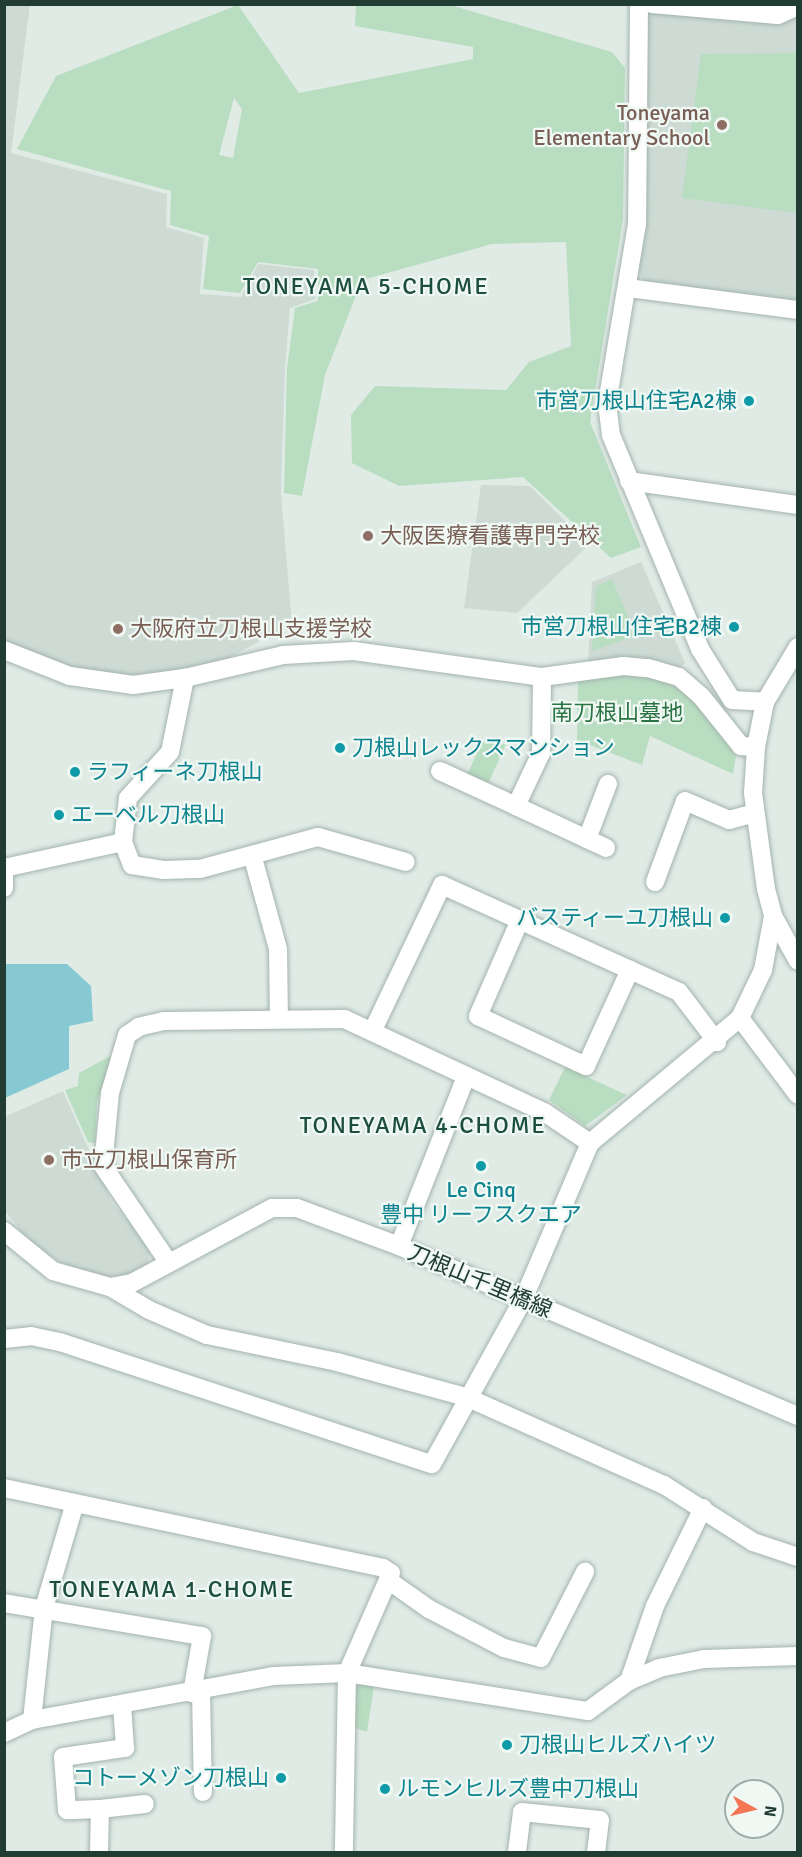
<!DOCTYPE html>
<html>
<head>
<meta charset="utf-8">
<style>
  body { margin:0 }
  #map { position:relative; width:802px; height:1857px; overflow:hidden; background:#e0ebe6; font-family:Signika,"Noto Sans JP",sans-serif }
  div>[style] { position:absolute }
  [style*='--x'] { left:calc(var(--x)*1px); top:calc(var(--y)*1px); width:calc(var(--w)*1px); rotate:calc(var(--a)*1deg) }
  .built>* { inset:0; background:#cedbd5 }
  .green>* { inset:0; background:#b8ddc1 }
  .water>* { inset:0; background:#87c9d2 }
  .roads { filter:drop-shadow(0 0 2px #a3b3ad) drop-shadow(0 0 2px #a3b3ad) }
  .minor>* { height:18px; margin:-9px; padding:0 9px; transform-origin:9px; border-radius:9px; background:#fff }
  .dots>* { width:16px; height:16px; translate:-50% -50%; box-sizing:border-box; border:3px solid #f0f8f4; border-radius:50% }
  span { translate:-50% -50%; white-space:nowrap; text-align:center; line-height:1.15; -webkit-text-stroke:4.5px #f0f8f4; paint-order:stroke }
  .education-label { font-size:22px; color:#785e54 }
  .right { translate:-100% -50%; text-align:right }
  .left { translate:0 -50%; text-align:left }
  .culture-label { font-size:22px; color:#0d838f }
  .park-label { font-size:22px; color:#2a7343 }
  .street-label { font-size:22px; color:#203c33 }
  .neighbourhood-label { font-size:24px; color:#1c4e40; letter-spacing:1.5px }
  .frame { position:absolute; inset:0; border:6px solid #203c33; pointer-events:none }
  .north { position:absolute; left:724px; top:1779px; width:60px; height:60px; box-sizing:border-box; background:#f0f8f4; border:2px solid #9dada7; border-radius:50%; rotate:98deg; font-size:16px; font-weight:700; line-height:24px; text-align:center; color:#203c33 }
  .north::after { content:''; display:block; margin:auto; width:21px; height:27px; background:#f47655; clip-path:polygon(50% 0,100% 100%,50% 72%,0 100%) }
</style>
</head>
<body>
<div id="map">
  <div class="built">
    <div style="clip-path:polygon(30px 4px,11px 153px,167px 194px,166px 227px,204px 238px,200px 294px,241px 297px,258px 264px,314px 270px,315px 299px,290px 308px,285px 368px,281px 494px,292px 624px,225px 660px,124px 679px,70px 670px,5px 641px,4px 5px)"></div>
    <div style="clip-path:polygon(646px 13px,780px 21px,797px 13px,797px 301px,644px 281px,638px 270px)"></div>
    <div style="clip-path:polygon(481px 485px,530px 486px,589px 545px,517px 613px,464px 608px)"></div>
    <div style="clip-path:polygon(641px 562px,685px 663px,677px 669px,588px 663px,592px 582px)"></div>
    <div style="clip-path:polygon(63px 1091px,112px 1203px,151px 1248px,147px 1268px,114px 1280px,66px 1266px,30px 1242px,5px 1211px,4px 1117px)"></div>
  </div>
  <div class="green">
    <div style="clip-path:polygon(evenodd,238px 5px,299px 93px,473px 59px,473px 47px,355px 26px,356px 5px,450px 5px,612px 52px,625px 68px,623px 219px,590px 422px,641px 547px,611px 558px,523px 477px,399px 486px,352px 463px,351px 415px,375px 386px,506px 390px,529px 362px,571px 346px,566px 242px,492px 244px,362px 280px,325px 375px,302px 496px,284px 493px,287px 368px,295px 308px,318px 301px,318px 269px,258px 262px,240px 293px,203px 289px,209px 236px,170px 225px,171px 191px,17px 149px,56px 76px,238px 5px,234px 98px,242px 109px,233px 158px,219px 155px,234px 98px)"></div>
    <div style="clip-path:polygon(797px 53px,797px 213px,682px 198px,701px 54px)"></div>
    <div style="clip-path:polygon(612px 579px,636px 636px,592px 651px,596px 586px)"></div>
    <div style="clip-path:polygon(627px 672px,659px 674px,687px 692px,736px 756px,733px 774px,650px 736px,642px 765px,577px 740px,578px 678px)"></div>
    <div style="clip-path:polygon(482px 742px,506px 744px,487px 786px,466px 777px)"></div>
    <div style="clip-path:polygon(114px 1054px,97px 1102px,95px 1143px,88px 1142px,65px 1090px,78px 1086px,79px 1073px)"></div>
    <div style="clip-path:polygon(565px 1067px,627px 1095px,585px 1126px,549px 1100px)"></div>
    <div style="clip-path:polygon(361px 1683px,374px 1686px,367px 1732px,353px 1727px,354px 1689px)"></div>
  </div>
  <div class="water">
    <div style="clip-path:polygon(5px 964px,67px 964px,91px 986px,93px 1021px,69px 1026px,69px 1069px,5px 1098px)"></div>
  </div>
  <div class="roads">
    <div class="minor">
      <div style="--x:639;--y:4;--w:220;--a:90.5"></div>
      <div style="--x:637;--y:224;--w:181;--a:99.5"></div>
      <div style="--x:607;--y:403;--w:32;--a:83"></div>
      <div style="--x:611;--y:435;--w:232;--a:67.4"></div>
      <div style="--x:700;--y:649;--w:60;--a:57.9"></div>
      <div style="--x:732;--y:700;--w:33;--a:3"></div>
      <div style="--x:652;--y:4;--w:126;--a:5"></div>
      <div style="--x:778;--y:15;--w:22;--a:-24"></div>
      <div style="--x:628;--y:288;--w:171;--a:7.4"></div>
      <div style="--x:629;--y:481;--w:171;--a:8.1"></div>
      <div style="--x:798;--y:647;--w:64;--a:121"></div>
      <div style="--x:765;--y:702;--w:46;--a:101.3"></div>
      <div style="--x:756;--y:747;--w:46;--a:93.7"></div>
      <div style="--x:753;--y:793;--w:97;--a:82.3"></div>
      <div style="--x:766;--y:889;--w:28;--a:75"></div>
      <div style="--x:773;--y:916;--w:51;--a:60.9"></div>
      <div style="--x:4;--y:650;--w:71;--a:21.5"></div>
      <div style="--x:70;--y:676;--w:64;--a:8.1"></div>
      <div style="--x:133;--y:685;--w:52;--a:-7.7"></div>
      <div style="--x:185;--y:678;--w:101;--a:-13.2"></div>
      <div style="--x:283;--y:655;--w:71;--a:-3.2"></div>
      <div style="--x:354;--y:651;--w:190;--a:7.9"></div>
      <div style="--x:542;--y:677;--w:82;--a:-7.7"></div>
      <div style="--x:623;--y:666;--w:25;--a:5"></div>
      <div style="--x:648;--y:668;--w:32;--a:16"></div>
      <div style="--x:679;--y:677;--w:29;--a:41"></div>
      <div style="--x:701;--y:696;--w:64;--a:51.3"></div>
      <div style="--x:741;--y:746;--w:15;--a:4"></div>
      <div style="--x:440;--y:771;--w:84;--a:24.7"></div>
      <div style="--x:516;--y:806;--w:59;--a:-64.7"></div>
      <div style="--x:541;--y:753;--w:76;--a:-89.2"></div>
      <div style="--x:516;--y:806;--w:78;--a:24.9"></div>
      <div style="--x:587;--y:839;--w:59;--a:-69.1"></div>
      <div style="--x:587;--y:839;--w:21;--a:25"></div>
      <div style="--x:123;--y:842;--w:44;--a:-83.5"></div>
      <div style="--x:128;--y:798;--w:62;--a:-47.6"></div>
      <div style="--x:170;--y:752;--w:76;--a:-78.5"></div>
      <div style="--x:253;--y:858;--w:94;--a:74.6"></div>
      <div style="--x:278;--y:949;--w:68;--a:89.2"></div>
      <div style="--x:4;--y:868;--w:122;--a:-12.3"></div>
      <div style="--x:123;--y:842;--w:25;--a:69"></div>
      <div style="--x:132;--y:865;--w:32;--a:9"></div>
      <div style="--x:164;--y:870;--w:36;--a:-2"></div>
      <div style="--x:200;--y:869;--w:122;--a:-15.2"></div>
      <div style="--x:318;--y:837;--w:91;--a:15.9"></div>
      <div style="--x:4;--y:869;--w:19;--a:90"></div>
      <div style="--x:655;--y:882;--w:86;--a:-69.7"></div>
      <div style="--x:685;--y:801;--w:48;--a:23.4"></div>
      <div style="--x:729;--y:820;--w:27;--a:-15"></div>
      <div style="--x:520;--y:920;--w:105;--a:113.6"></div>
      <div style="--x:478;--y:1016;--w:109;--a:24.9"></div>
      <div style="--x:577;--y:1062;--w:10;--a:24"></div>
      <div style="--x:586;--y:1066;--w:106;--a:-65.4"></div>
      <div style="--x:740;--y:1018;--w:96;--a:53"></div>
      <div style="--x:372;--y:1032;--w:163;--a:-64.5"></div>
      <div style="--x:442;--y:885;--w:260;--a:24.3"></div>
      <div style="--x:679;--y:992;--w:63;--a:52.8"></div>
      <div style="--x:590;--y:1143;--w:195;--a:-39.8"></div>
      <div style="--x:740;--y:1018;--w:53;--a:-64.4"></div>
      <div style="--x:763;--y:970;--w:55;--a:-79.5"></div>
      <div style="--x:4;--y:1231;--w:63;--a:39.2"></div>
      <div style="--x:53;--y:1271;--w:59;--a:15.7"></div>
      <div style="--x:110;--y:1287;--w:22;--a:-10"></div>
      <div style="--x:132;--y:1283;--w:159;--a:-28.2"></div>
      <div style="--x:272;--y:1208;--w:25;--a:0"></div>
      <div style="--x:297;--y:1208;--w:109;--a:20.4"></div>
      <div style="--x:399;--y:1246;--w:434;--a:23.1"></div>
      <div style="--x:399;--y:1246;--w:182;--a:-68.4"></div>
      <div style="--x:110;--y:1287;--w:45;--a:30.5"></div>
      <div style="--x:149;--y:1310;--w:63;--a:23.3"></div>
      <div style="--x:207;--y:1335;--w:133;--a:11.7"></div>
      <div style="--x:337;--y:1362;--w:134;--a:15.2"></div>
      <div style="--x:466;--y:1397;--w:217;--a:24"></div>
      <div style="--x:664;--y:1485;--w:106;--a:32.6"></div>
      <div style="--x:753;--y:1542;--w:47;--a:18.4"></div>
      <div style="--x:4;--y:1339;--w:27;--a:-6"></div>
      <div style="--x:31;--y:1336;--w:30;--a:12"></div>
      <div style="--x:60;--y:1342;--w:391;--a:18.2"></div>
      <div style="--x:432;--y:1464;--w:188;--a:-61"></div>
      <div style="--x:523;--y:1300;--w:171;--a:-66.9"></div>
      <div style="--x:590;--y:1143;--w:55;--a:-146"></div>
      <div style="--x:544;--y:1112;--w:220;--a:-155"></div>
      <div style="--x:345;--y:1019;--w:181;--a:179.4"></div>
      <div style="--x:164;--y:1021;--w:26;--a:167"></div>
      <div style="--x:139;--y:1027;--w:14;--a:146"></div>
      <div style="--x:127;--y:1035;--w:60;--a:106.3"></div>
      <div style="--x:110;--y:1093;--w:73;--a:95.5"></div>
      <div style="--x:103;--y:1166;--w:117;--a:55.8"></div>
      <div style="--x:4;--y:1488;--w:387;--a:11.9"></div>
      <div style="--x:383;--y:1568;--w:9;--a:32"></div>
      <div style="--x:391;--y:1573;--w:109;--a:113.7"></div>
      <div style="--x:347;--y:1673;--w:179;--a:91"></div>
      <div style="--x:703;--y:1508;--w:109;--a:116.1"></div>
      <div style="--x:655;--y:1606;--w:79;--a:109.1"></div>
      <div style="--x:629;--y:1681;--w:33;--a:-23"></div>
      <div style="--x:659;--y:1668;--w:46;--a:-11.3"></div>
      <div style="--x:704;--y:1659;--w:94;--a:-1.8"></div>
      <div style="--x:388;--y:1580;--w:50;--a:35.3"></div>
      <div style="--x:429;--y:1609;--w:85;--a:27.5"></div>
      <div style="--x:504;--y:1648;--w:38;--a:15"></div>
      <div style="--x:541;--y:1658;--w:97;--a:-62.9"></div>
      <div style="--x:4;--y:1603;--w:201;--a:9.5"></div>
      <div style="--x:202;--y:1636;--w:58;--a:100"></div>
      <div style="--x:201;--y:1691;--w:101;--a:88.9"></div>
      <div style="--x:32;--y:1720;--w:113;--a:-83.9"></div>
      <div style="--x:44;--y:1608;--w:109;--a:-73.6"></div>
      <div style="--x:4;--y:1733;--w:31;--a:-25"></div>
      <div style="--x:32;--y:1720;--w:245;--a:-10.3"></div>
      <div style="--x:273;--y:1676;--w:74;--a:-2.3"></div>
      <div style="--x:347;--y:1673;--w:244;--a:9"></div>
      <div style="--x:588;--y:1711;--w:51;--a:-36.2"></div>
      <div style="--x:100;--y:1809;--w:45;--a:-6.3"></div>
      <div style="--x:99;--y:1852;--w:43;--a:-88.7"></div>
      <div style="--x:100;--y:1809;--w:33;--a:178"></div>
      <div style="--x:67;--y:1810;--w:53;--a:-94.3"></div>
      <div style="--x:63;--y:1757;--w:63;--a:-8.3"></div>
      <div style="--x:125;--y:1748;--w:43;--a:-94"></div>
      <div style="--x:517;--y:1852;--w:40;--a:-82.9"></div>
      <div style="--x:522;--y:1812;--w:78;--a:5.9"></div>
      <div style="--x:600;--y:1820;--w:32;--a:97"></div>
    </div>
  </div>
  <div class="dots">
    <div style="left:722px;top:125px;background:#8d6e63"></div>
    <div style="left:749px;top:401px;background:#0f9aa8"></div>
    <div style="left:368px;top:536px;background:#8d6e63"></div>
    <div style="left:734px;top:627px;background:#0f9aa8"></div>
    <div style="left:118px;top:629px;background:#8d6e63"></div>
    <div style="left:340px;top:748px;background:#0f9aa8"></div>
    <div style="left:75px;top:772px;background:#0f9aa8"></div>
    <div style="left:59px;top:815px;background:#0f9aa8"></div>
    <div style="left:725px;top:918px;background:#0f9aa8"></div>
    <div style="left:49px;top:1160px;background:#8d6e63"></div>
    <div style="left:481px;top:1166px;background:#0f9aa8"></div>
    <div style="left:507px;top:1745px;background:#0f9aa8"></div>
    <div style="left:281px;top:1778px;background:#0f9aa8"></div>
    <div style="left:385px;top:1789px;background:#0f9aa8"></div>
  </div>
  <div class="education-label">
    <span class="right" style="left:710px;top:125px">Toneyama<br>Elementary School</span>
    <span class="left" style="left:380px;top:536px">大阪医療看護専門学校</span>
    <span class="left" style="left:130px;top:629px">大阪府立刀根山支援学校</span>
    <span class="left" style="left:61px;top:1160px">市立刀根山保育所</span>
  </div>
  <div class="culture-label">
    <span class="right" style="left:737px;top:401px">市営刀根山住宅A2棟</span>
    <span class="right" style="left:722px;top:627px">市営刀根山住宅B2棟</span>
    <span class="left" style="left:352px;top:748px">刀根山レックスマンション</span>
    <span class="left" style="left:87px;top:772px">ラフィーネ刀根山</span>
    <span class="left" style="left:71px;top:815px">エーベル刀根山</span>
    <span class="right" style="left:713px;top:918px">バスティーユ刀根山</span>
    <span style="left:481px;top:1202px">Le Cinq<br>豊中 リーフスクエア</span>
    <span class="left" style="left:519px;top:1745px">刀根山ヒルズハイツ</span>
    <span class="right" style="left:269px;top:1778px">コトーメゾン刀根山</span>
    <span class="left" style="left:397px;top:1789px">ルモンヒルズ豊中刀根山</span>
  </div>
  <div class="park-label">
    <span style="left:617px;top:713px">南刀根山墓地</span>
  </div>
  <div class="street-label">
    <span style="left:480px;top:1281px;rotate:23deg">刀根山千里橋線</span>
  </div>
  <div class="neighbourhood-label">
    <span style="left:366px;top:287px">TONEYAMA 5-CHOME</span>
    <span style="left:423px;top:1126px">TONEYAMA 4-CHOME</span>
    <span style="left:172px;top:1590px">TONEYAMA 1-CHOME</span>
  </div>
  <div class="frame"></div>
  <div class="north">N</div>
</div>
</body>
</html>
